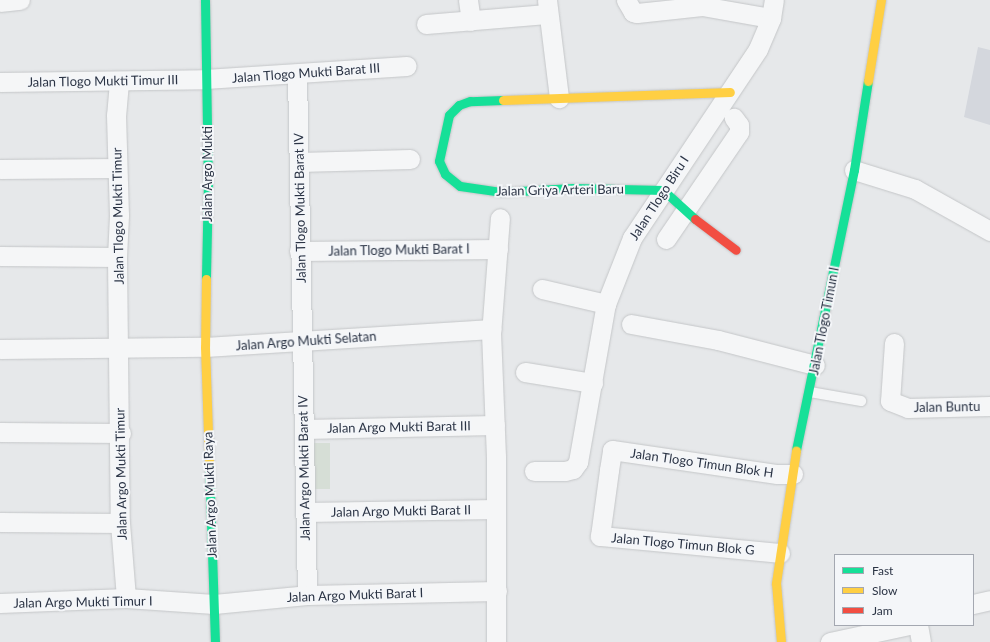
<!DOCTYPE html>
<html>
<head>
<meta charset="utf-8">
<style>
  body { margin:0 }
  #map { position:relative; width:990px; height:642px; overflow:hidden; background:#e6e8ea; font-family:Lato,sans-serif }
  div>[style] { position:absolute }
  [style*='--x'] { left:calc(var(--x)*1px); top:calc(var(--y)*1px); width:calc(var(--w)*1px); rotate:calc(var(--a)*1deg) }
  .built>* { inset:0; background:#d4d7dd }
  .green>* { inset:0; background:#d6ded6 }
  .roads { filter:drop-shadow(0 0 1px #c4c6c8) drop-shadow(0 0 1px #c4c6c8) }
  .lane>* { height:10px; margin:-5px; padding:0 5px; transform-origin:5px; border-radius:5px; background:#f5f6f7 }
  .street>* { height:19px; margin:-9.5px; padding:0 9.5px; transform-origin:9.5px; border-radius:9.5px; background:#f5f6f7 }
  .fast>* { height:9px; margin:-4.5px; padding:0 4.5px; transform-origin:4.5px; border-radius:4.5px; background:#16e098 }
  .slow>* { height:9px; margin:-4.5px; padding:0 4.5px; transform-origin:4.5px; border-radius:4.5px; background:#ffcf43 }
  .jam>* { height:9px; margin:-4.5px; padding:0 4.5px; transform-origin:4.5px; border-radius:4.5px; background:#f24e42 }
  span { translate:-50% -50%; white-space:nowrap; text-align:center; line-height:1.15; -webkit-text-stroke:4px #f4f6f9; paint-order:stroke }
  .street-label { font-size:13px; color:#2b3445 }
  .legend { position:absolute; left:834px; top:554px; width:140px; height:72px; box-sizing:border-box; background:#f4f6f9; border:1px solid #a4a8b1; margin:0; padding:5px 7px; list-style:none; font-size:12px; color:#2b3445 }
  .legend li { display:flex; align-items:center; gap:8px; height:20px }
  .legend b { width:20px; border:1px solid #a4a8b1 }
</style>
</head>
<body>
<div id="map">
  <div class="built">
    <div style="clip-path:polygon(978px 47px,990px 50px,990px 125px,964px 117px)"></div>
  </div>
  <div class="green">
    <div style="clip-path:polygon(312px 443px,330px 443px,330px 489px,312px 489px)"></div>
  </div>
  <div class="roads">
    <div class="lane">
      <div style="--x:810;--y:392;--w:52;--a:10"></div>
    </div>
    <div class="street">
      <div style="--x:468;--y:0;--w:21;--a:82"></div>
      <div style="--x:547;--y:0;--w:99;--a:83"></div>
      <div style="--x:626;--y:0;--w:14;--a:60"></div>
      <div style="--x:633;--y:12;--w:4;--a:14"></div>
      <div style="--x:637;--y:13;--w:65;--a:-6.1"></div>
      <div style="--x:702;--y:6;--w:70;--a:9.9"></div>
      <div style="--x:0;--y:2;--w:20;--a:-6"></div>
      <div style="--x:426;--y:24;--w:121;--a:-4.7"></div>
      <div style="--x:297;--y:74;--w:521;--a:88.9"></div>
      <div style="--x:0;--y:82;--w:205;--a:-0.8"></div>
      <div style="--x:205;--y:79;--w:202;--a:-3.7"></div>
      <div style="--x:119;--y:82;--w:33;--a:95"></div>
      <div style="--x:116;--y:115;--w:100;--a:88.3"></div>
      <div style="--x:119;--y:215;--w:42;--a:92.7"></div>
      <div style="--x:117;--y:257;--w:266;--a:89.4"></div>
      <div style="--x:120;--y:523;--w:75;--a:85.4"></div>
      <div style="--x:299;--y:162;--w:111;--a:-1.5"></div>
      <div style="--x:0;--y:169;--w:117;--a:-0.5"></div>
      <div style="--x:854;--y:170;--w:64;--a:17.3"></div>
      <div style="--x:915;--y:189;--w:86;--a:29.2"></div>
      <div style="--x:666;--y:239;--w:130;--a:-55.7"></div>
      <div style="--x:739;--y:132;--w:7;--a:-90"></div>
      <div style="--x:739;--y:125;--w:9;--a:-126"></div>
      <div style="--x:299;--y:251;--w:199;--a:-0.6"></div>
      <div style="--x:0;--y:256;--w:117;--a:0.5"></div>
      <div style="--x:542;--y:289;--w:66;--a:13.2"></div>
      <div style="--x:631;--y:324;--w:88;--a:10.4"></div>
      <div style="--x:718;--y:340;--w:100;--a:14.5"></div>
      <div style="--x:894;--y:343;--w:58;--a:93.9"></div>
      <div style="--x:890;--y:401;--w:19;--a:21"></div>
      <div style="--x:908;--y:408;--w:82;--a:-1.4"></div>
      <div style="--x:0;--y:349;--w:205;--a:-0.6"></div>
      <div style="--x:205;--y:347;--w:287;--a:-3.6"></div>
      <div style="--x:525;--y:372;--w:69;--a:9.2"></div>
      <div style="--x:304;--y:429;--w:191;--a:-1.2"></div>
      <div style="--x:0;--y:432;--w:121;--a:0.5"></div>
      <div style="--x:534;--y:471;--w:31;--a:0"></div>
      <div style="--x:565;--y:471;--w:8;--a:-14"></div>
      <div style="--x:573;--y:469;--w:9;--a:-54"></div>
      <div style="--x:578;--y:462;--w:160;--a:-80"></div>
      <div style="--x:606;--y:304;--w:71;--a:-68.5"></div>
      <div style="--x:632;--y:238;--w:227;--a:-56.3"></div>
      <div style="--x:758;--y:49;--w:34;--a:-67"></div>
      <div style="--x:771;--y:18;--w:18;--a:-81"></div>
      <div style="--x:305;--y:512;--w:191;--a:-0.9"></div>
      <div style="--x:0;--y:522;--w:120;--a:0.5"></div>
      <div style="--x:780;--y:553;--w:181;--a:-174.6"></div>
      <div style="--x:600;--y:536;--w:67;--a:-82.2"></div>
      <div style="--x:609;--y:470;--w:20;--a:-81"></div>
      <div style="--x:612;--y:450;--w:167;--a:8.3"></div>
      <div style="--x:777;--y:474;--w:16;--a:0"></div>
      <div style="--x:0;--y:603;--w:126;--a:-2.3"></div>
      <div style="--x:126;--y:598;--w:88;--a:3.9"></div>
      <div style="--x:214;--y:604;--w:93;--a:-5.5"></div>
      <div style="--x:307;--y:595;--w:190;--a:-1.2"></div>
      <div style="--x:973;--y:604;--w:17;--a:-13"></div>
      <div style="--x:918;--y:625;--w:17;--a:80"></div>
      <div style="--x:496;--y:642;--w:185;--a:-90"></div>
      <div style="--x:496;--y:457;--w:123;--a:-92.3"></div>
      <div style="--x:491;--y:334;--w:116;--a:-85.6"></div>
      <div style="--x:830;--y:642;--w:81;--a:-12.1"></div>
    </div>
    <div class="fast">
      <div style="--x:205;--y:0;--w:181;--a:89.1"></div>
      <div style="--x:208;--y:181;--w:98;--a:91.2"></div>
      <div style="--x:503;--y:100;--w:33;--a:178"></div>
      <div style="--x:470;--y:101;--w:12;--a:160"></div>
      <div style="--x:459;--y:105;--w:14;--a:135"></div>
      <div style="--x:449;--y:115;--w:47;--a:102.3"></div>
      <div style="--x:439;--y:161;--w:14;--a:65"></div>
      <div style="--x:445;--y:174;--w:19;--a:39"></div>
      <div style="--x:460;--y:186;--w:41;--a:8.3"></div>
      <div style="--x:501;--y:192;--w:72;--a:-3.2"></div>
      <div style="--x:573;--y:188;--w:90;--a:1.3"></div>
      <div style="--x:663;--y:190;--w:43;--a:42.2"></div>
      <div style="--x:796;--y:450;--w:286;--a:-78.3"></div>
      <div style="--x:854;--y:170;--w:90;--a:-81.1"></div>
      <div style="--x:209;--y:462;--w:180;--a:88.1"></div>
    </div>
    <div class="slow">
      <div style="--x:868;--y:81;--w:82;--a:-80.9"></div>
      <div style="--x:503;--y:100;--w:227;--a:-2"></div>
      <div style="--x:206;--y:279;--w:68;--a:90.8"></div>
      <div style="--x:205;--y:347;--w:115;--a:88"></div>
      <div style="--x:781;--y:642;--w:59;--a:-94.8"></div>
      <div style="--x:776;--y:583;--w:134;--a:-81.4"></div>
    </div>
    <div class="jam">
      <div style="--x:695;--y:219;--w:51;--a:37.1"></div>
    </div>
  </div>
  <div class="street-label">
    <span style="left:306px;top:73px;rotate:-4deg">Jalan Tlogo Mukti Barat III</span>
    <span style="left:103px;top:81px;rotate:-1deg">Jalan Tlogo Mukti Timur III</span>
    <span style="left:207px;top:174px;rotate:-90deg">Jalan Argo Mukti</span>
    <span style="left:560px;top:190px;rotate:-1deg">Jalan Griya Arteri Baru</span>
    <span style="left:659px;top:198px;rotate:-57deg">Jalan Tlogo Biru I</span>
    <span style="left:300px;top:208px;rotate:-91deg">Jalan Tlogo Mukti Barat IV</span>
    <span style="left:118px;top:216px;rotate:-91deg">Jalan Tlogo Mukti Timur</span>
    <span style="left:399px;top:250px;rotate:-1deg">Jalan Tlogo Mukti Barat I</span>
    <span style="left:824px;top:321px;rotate:-79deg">Jalan Tlogo Timun I</span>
    <span style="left:306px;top:341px;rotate:-4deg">Jalan Argo Mukti Selatan</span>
    <span style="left:947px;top:407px;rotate:-1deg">Jalan Buntu</span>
    <span style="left:399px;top:427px;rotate:-1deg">Jalan Argo Mukti Barat III</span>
    <span style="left:702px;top:463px;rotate:8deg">Jalan Tlogo Timun Blok H</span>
    <span style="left:304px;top:468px;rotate:-91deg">Jalan Argo Mukti Barat IV</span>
    <span style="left:121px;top:474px;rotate:-91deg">Jalan Argo Mukti Timur</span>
    <span style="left:210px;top:495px;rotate:-92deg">Jalan Argo Mukti Raya</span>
    <span style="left:401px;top:511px;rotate:-1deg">Jalan Argo Mukti Barat II</span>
    <span style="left:683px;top:544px;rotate:5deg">Jalan Tlogo Timun Blok G</span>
    <span style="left:355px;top:595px;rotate:-2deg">Jalan Argo Mukti Barat I</span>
    <span style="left:83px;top:602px;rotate:-1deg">Jalan Argo Mukti Timur I</span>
  </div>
  <ul class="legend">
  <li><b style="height:5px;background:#16e098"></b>Fast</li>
  <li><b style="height:5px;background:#ffcf43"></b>Slow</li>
  <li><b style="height:5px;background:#f24e42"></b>Jam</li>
  </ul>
</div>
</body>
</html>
